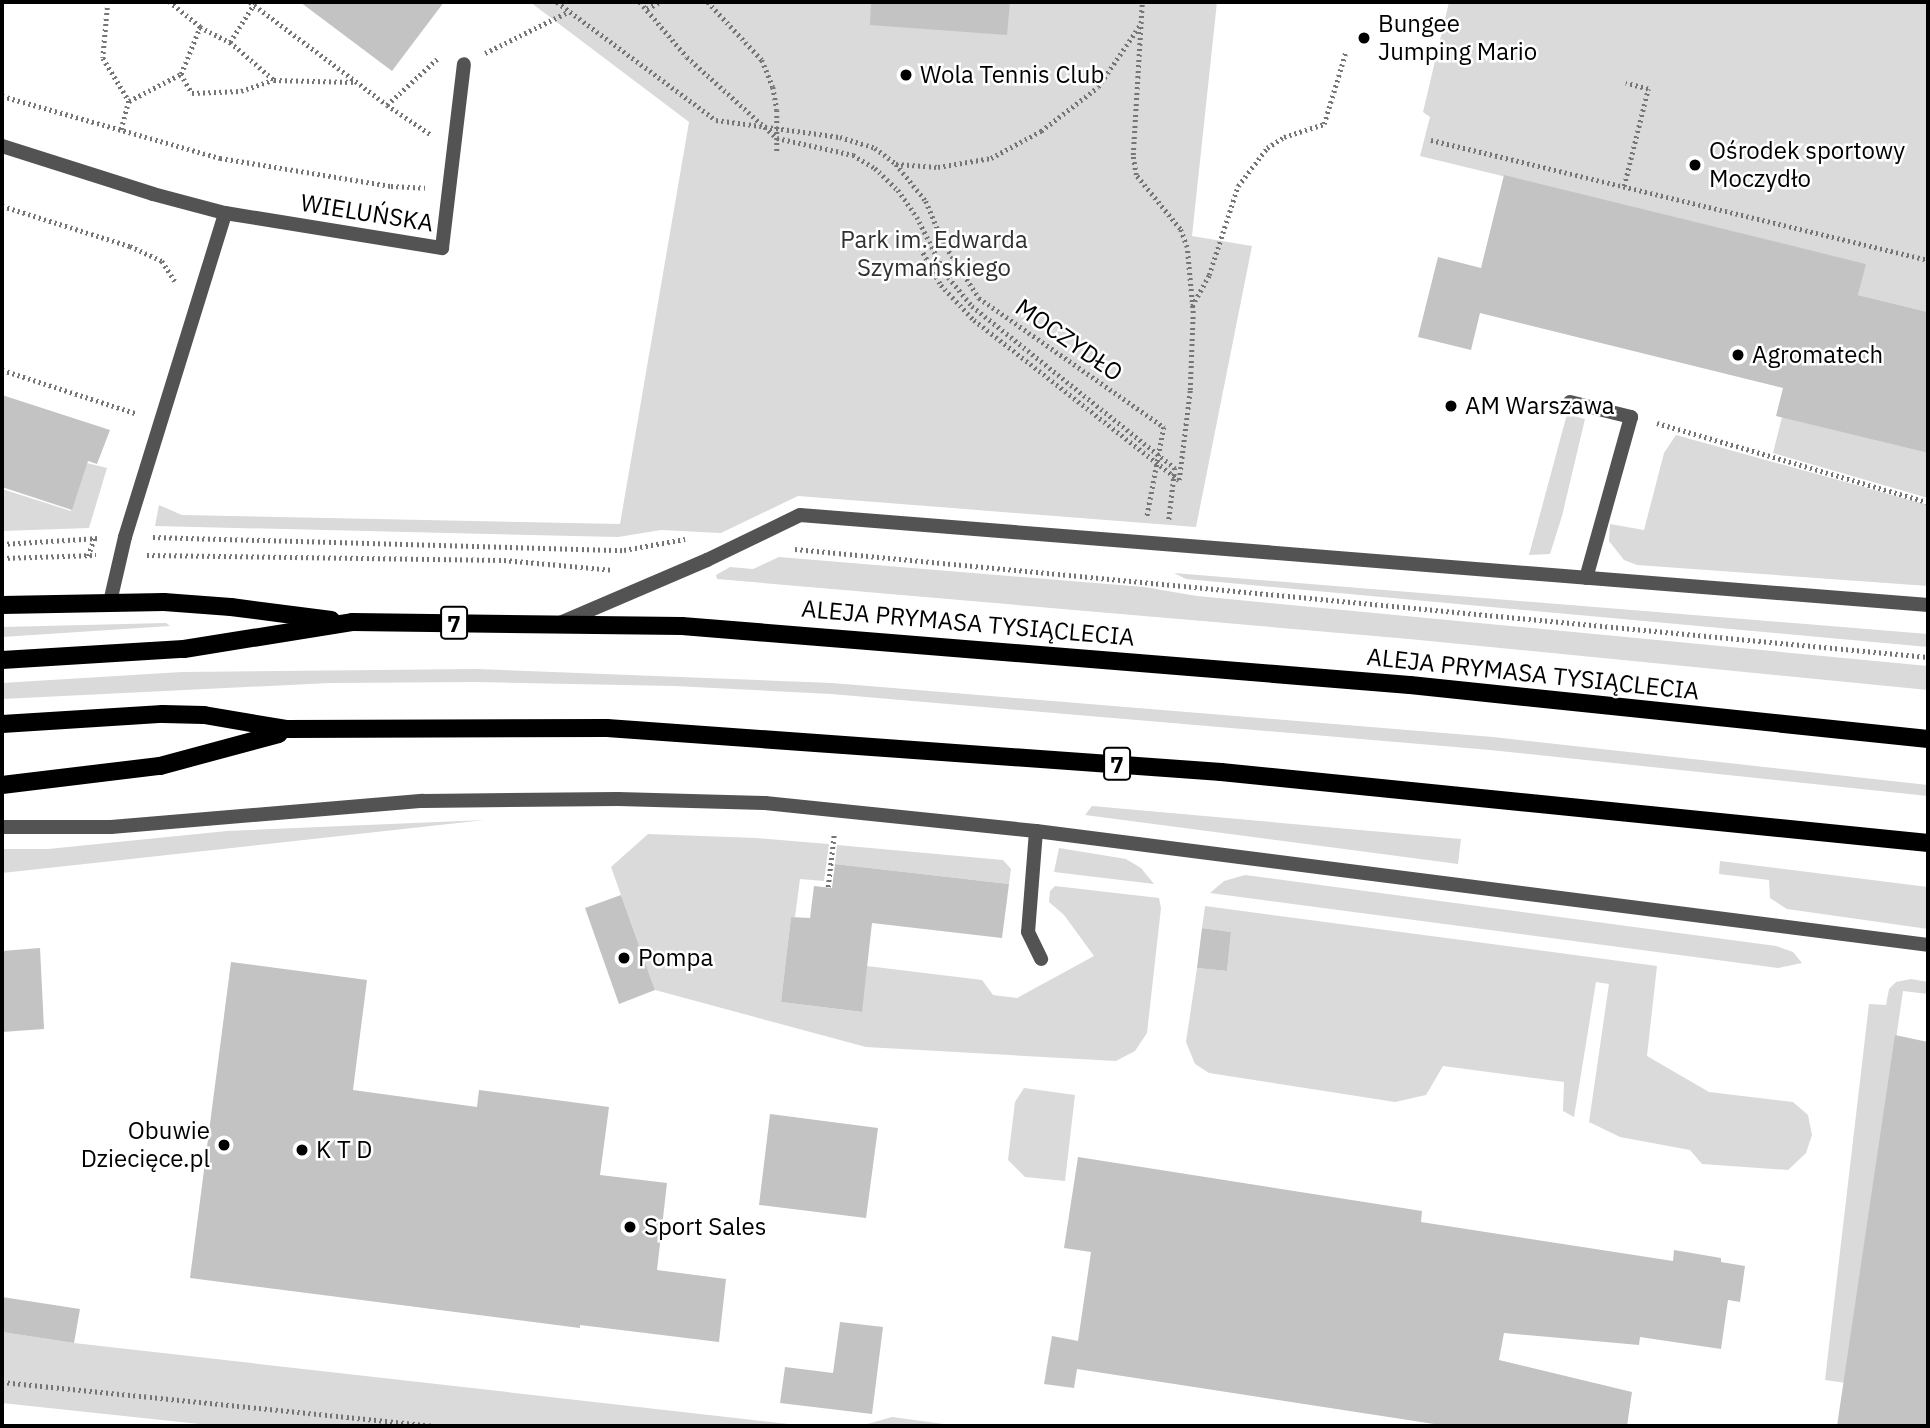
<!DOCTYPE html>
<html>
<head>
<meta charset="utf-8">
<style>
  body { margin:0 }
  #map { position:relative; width:1930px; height:1428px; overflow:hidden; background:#fff; font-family:"IBM Plex Sans",sans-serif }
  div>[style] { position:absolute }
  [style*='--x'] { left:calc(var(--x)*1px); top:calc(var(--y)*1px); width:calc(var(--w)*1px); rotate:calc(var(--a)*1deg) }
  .green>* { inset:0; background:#dadada }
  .building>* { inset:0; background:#c3c3c3 }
  .path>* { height:4.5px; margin-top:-2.25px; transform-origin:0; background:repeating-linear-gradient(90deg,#757575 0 2px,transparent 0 5.5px) }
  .service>* { height:14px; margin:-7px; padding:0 7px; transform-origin:7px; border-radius:7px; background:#535353 }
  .minor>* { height:14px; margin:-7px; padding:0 7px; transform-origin:7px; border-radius:7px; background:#535353 }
  .primary>* { height:18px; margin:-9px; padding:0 9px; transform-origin:9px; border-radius:9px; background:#000 }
  .dots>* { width:19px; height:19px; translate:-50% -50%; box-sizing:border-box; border:4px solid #fff; border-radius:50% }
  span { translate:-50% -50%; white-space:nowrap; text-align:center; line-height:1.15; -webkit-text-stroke:5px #fff; paint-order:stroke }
  .shield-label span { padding:2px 5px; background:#fff; border:2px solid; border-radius:5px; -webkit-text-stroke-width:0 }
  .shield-label { font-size:23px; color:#000; font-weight:700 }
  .poi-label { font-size:24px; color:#000 }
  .left { translate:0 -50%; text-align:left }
  .right { translate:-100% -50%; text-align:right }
  .street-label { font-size:24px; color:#000 }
  .park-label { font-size:24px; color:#313131 }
  .frame { position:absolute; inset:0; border:4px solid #000; pointer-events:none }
</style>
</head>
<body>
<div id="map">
  <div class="green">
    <div style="clip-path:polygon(530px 2px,1217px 2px,1192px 236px,1252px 246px,1196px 527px,798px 496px,721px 533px,661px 530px,618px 537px,155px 526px,159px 505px,182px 515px,620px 524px,689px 122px)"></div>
    <div style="clip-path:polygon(1449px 2px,1928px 2px,1928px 312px,1858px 295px,1865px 264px,1420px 156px,1430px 117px,1423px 112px)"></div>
    <div style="clip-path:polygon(1567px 414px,1585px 419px,1562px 516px,1550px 554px,1529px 555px)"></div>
    <div style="clip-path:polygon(1782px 417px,1928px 453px,1928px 498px,1773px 453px)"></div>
    <div style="clip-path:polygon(1676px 435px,1928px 505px,1928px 586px,1637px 565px,1624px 560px,1609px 541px,1610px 524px,1644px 530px,1664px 453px)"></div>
    <div style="clip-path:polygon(87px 463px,107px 468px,89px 528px,2px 531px,2px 489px,71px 511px)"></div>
    <div style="clip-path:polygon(779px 557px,1144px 587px,1197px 596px,1928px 666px,1928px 690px,1409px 639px,717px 579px,716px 575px,730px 567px,753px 569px)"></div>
    <div style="clip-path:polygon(1174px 573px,1928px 634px,1928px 647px,1186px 579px)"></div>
    <div style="clip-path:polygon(166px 623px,170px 626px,2px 637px,2px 627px)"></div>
    <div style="clip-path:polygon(476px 669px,832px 683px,1493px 737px,1928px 785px,1928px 796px,1490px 750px,831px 694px,674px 686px,476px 682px,330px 683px,2px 699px,2px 683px,182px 672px)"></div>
    <div style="clip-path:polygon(1092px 806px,1461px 839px,1458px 864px,1085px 815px)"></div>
    <div style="clip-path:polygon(485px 820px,250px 846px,2px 873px,2px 849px,48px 849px,227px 831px)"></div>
    <div style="clip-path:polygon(648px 834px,756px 838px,829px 844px,824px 881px,800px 879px,795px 917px,791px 917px,781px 1002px,861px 1012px,867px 966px,982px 980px,993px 995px,1017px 998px,1094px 956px,1064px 915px,1049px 902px,1050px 891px,1055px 886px,1159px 898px,1161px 908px,1147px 1033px,1135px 1051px,1116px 1061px,866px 1047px,655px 990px,611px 867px)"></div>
    <div style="clip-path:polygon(837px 845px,1003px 860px,1011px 869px,1009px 884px,835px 864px)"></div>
    <div style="clip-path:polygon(1059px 848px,1126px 859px,1141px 868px,1154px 884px,1054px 872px)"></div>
    <div style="clip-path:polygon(1720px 861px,1928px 887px,1928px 929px,1787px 909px,1770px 898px,1769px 880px,1719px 874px)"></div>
    <div style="clip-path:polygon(1245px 875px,1776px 946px,1793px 952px,1802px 963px,1778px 968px,1210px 893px,1224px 881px)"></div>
    <div style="clip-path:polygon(1205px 906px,1657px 966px,1647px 1056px,1709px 1092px,1793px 1102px,1808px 1115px,1812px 1135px,1806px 1153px,1788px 1170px,1702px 1164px,1690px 1150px,1620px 1137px,1589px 1122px,1609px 984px,1596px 982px,1574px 1117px,1563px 1111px,1564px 1082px,1443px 1066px,1426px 1095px,1395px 1102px,1209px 1073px,1195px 1064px,1186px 1042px,1197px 968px,1227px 971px,1231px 932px,1202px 928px)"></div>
    <div style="clip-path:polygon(1911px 979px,1928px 982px,1928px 994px,1903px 991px,1846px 1383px,1825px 1380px,1869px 1004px,1886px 1005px,1889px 989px,1896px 982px)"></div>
    <div style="clip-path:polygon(1024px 1088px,1075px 1095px,1065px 1181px,1025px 1177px,1008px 1160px,1015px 1102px)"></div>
    <div style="clip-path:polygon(2px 1332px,74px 1343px,807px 1426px,218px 1426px,2px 1403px)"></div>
    <div style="clip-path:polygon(892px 1417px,944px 1424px,957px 1426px,860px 1426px)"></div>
  </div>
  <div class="building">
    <div style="clip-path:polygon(300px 2px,444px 2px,392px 71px)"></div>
    <div style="clip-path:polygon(871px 2px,1010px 2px,1007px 35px,870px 25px)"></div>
    <div style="clip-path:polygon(1504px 175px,1866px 264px,1858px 295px,1928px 312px,1928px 453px,1776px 416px,1783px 388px,1480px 313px,1471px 350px,1418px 337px,1438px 257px,1481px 268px)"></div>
    <div style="clip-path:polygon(2px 395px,110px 430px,97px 464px,88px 461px,72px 510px,2px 487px)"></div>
    <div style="clip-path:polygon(835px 864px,1009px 884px,1002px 938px,872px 923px,862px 1012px,781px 1002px,791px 917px,810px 918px,814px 886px,832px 888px)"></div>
    <div style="clip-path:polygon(621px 895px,655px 990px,619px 1004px,585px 908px)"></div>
    <div style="clip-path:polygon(1202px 928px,1231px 932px,1227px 971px,1197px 968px)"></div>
    <div style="clip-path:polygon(40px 948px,44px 1029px,2px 1032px,2px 951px)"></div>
    <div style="clip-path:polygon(231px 962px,367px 980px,353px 1090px,477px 1107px,479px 1090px,609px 1107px,600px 1175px,667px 1183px,657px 1270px,726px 1279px,719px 1342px,580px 1325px,580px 1328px,190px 1278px)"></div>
    <div style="clip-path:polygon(1895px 1035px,1928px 1042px,1928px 1426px,1837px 1426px)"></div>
    <div style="clip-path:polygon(770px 1114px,878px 1128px,866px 1218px,759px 1205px)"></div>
    <div style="clip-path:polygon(1078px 1157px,1422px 1211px,1421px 1222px,1673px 1261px,1674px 1250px,1721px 1258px,1721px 1262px,1745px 1266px,1740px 1302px,1728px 1300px,1721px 1349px,1640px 1337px,1639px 1345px,1504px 1333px,1499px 1360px,1632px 1392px,1627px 1426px,1447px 1426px,1077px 1369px,1074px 1388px,1044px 1384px,1052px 1336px,1078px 1341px,1091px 1252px,1064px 1248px)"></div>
    <div style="clip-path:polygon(2px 1297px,80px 1309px,74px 1343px,2px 1332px)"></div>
    <div style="clip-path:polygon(840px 1322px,883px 1327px,872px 1414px,780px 1403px,785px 1367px,833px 1373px)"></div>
  </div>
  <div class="path">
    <div style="--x:108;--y:2;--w:56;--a:95.1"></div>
    <div style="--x:103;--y:58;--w:50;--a:58.8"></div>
    <div style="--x:129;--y:101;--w:30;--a:105"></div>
    <div style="--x:250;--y:2;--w:171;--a:36.9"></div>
    <div style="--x:387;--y:105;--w:68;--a:-42.6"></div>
    <div style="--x:557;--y:2;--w:198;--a:36.6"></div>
    <div style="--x:716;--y:120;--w:125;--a:7.8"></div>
    <div style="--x:840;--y:137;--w:37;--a:17"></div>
    <div style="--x:875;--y:148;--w:26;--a:37"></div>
    <div style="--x:896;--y:164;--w:48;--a:51"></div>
    <div style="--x:926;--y:201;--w:44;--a:67.5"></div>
    <div style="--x:943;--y:242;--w:67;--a:57.3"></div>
    <div style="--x:979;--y:298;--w:226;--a:34.9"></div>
    <div style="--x:1164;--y:427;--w:92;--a:100.7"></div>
    <div style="--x:640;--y:2;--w:72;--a:49.5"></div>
    <div style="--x:687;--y:57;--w:121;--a:42"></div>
    <div style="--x:777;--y:138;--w:78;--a:12.6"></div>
    <div style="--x:853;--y:155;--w:26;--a:31"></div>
    <div style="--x:875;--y:168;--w:32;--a:44"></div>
    <div style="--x:898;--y:190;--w:33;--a:55"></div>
    <div style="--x:917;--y:217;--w:63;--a:63.4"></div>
    <div style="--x:945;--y:273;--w:43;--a:50.7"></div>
    <div style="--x:972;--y:306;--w:260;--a:38.6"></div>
    <div style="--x:1175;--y:468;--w:52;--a:96.6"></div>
    <div style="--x:708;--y:2;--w:79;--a:47"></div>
    <div style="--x:762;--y:60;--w:29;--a:68"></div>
    <div style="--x:773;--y:87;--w:23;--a:80"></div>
    <div style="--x:777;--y:110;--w:41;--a:90"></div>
    <div style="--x:647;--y:9;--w:14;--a:-30"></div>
    <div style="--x:200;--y:27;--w:34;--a:27"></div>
    <div style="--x:230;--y:42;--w:58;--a:40.8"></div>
    <div style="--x:274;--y:80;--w:79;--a:1.5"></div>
    <div style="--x:230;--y:42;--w:45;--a:-57.7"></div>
    <div style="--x:485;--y:53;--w:93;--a:-26.3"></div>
    <div style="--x:181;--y:74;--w:22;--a:60"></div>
    <div style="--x:192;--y:93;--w:49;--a:-2.3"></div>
    <div style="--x:241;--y:91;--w:34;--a:-19"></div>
    <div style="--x:2;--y:96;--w:227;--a:15.9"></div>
    <div style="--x:220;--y:158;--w:173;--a:9.3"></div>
    <div style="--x:391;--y:186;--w:34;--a:3"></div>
    <div style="--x:129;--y:101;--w:59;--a:-27.4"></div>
    <div style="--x:181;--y:74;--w:51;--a:-68"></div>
    <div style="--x:200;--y:27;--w:40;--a:-141"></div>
    <div style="--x:387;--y:105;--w:52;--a:34"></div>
    <div style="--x:1431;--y:140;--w:511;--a:13.57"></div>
    <div style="--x:896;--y:164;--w:42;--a:4.1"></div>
    <div style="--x:938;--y:167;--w:54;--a:-9.6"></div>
    <div style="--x:991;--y:158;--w:57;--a:-28.4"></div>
    <div style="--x:1041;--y:131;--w:72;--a:-37.7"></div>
    <div style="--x:1098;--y:87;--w:75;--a:-55.9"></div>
    <div style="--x:1624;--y:186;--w:100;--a:-76.1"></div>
    <div style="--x:1648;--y:89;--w:23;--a:-165"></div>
    <div style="--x:2;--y:206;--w:134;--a:17.4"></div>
    <div style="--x:130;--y:246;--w:35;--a:25"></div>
    <div style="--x:162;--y:261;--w:24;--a:57"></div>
    <div style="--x:918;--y:243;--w:48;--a:61.3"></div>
    <div style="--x:941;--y:285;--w:48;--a:46.7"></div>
    <div style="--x:974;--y:320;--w:260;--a:38"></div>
    <div style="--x:1179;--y:480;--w:91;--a:-83"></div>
    <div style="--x:1190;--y:390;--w:77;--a:-87.8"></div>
    <div style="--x:1193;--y:313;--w:66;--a:-95.2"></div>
    <div style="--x:1187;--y:247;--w:19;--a:-111"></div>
    <div style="--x:1180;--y:229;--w:70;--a:-129.2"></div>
    <div style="--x:1136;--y:175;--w:20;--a:-99"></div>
    <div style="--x:1133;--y:155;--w:153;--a:-86.6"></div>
    <div style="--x:1192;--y:306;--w:35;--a:-61"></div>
    <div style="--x:1209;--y:275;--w:94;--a:-72"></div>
    <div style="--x:1238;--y:186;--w:48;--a:-52.7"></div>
    <div style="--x:1267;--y:148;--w:20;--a:-33"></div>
    <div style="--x:1284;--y:137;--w:42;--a:-18"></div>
    <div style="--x:1324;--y:124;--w:76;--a:-73.2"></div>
    <div style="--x:2;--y:370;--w:140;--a:17.9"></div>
    <div style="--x:1657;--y:423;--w:282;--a:16.3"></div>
    <div style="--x:153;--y:537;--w:471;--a:1.6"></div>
    <div style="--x:624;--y:550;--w:62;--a:-10.2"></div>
    <div style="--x:2;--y:544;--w:97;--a:-3.5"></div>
    <div style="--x:795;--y:549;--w:1138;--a:5.45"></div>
    <div style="--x:147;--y:555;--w:357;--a:0.8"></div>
    <div style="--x:504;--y:560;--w:109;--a:5.2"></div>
    <div style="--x:88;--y:556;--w:21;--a:-71"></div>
    <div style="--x:2;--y:558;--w:94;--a:-1.8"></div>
    <div style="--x:828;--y:887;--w:53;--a:-83.5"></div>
    <div style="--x:2;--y:1382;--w:435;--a:5.8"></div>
  </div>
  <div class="service">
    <div style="--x:1570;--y:402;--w:63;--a:13.8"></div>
    <div style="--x:1631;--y:417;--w:167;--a:105.6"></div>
    <div style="--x:560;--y:623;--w:160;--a:-23.2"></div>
    <div style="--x:707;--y:560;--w:103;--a:-25.8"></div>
    <div style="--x:800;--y:515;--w:1132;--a:4.56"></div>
    <div style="--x:2;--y:827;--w:109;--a:0"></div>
    <div style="--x:111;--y:827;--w:313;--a:-4.8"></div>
    <div style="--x:423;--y:801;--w:195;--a:-0.6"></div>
    <div style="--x:618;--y:799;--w:147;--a:1.6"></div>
    <div style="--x:765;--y:803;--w:272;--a:5.9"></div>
    <div style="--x:1036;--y:831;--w:899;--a:7.28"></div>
    <div style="--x:1036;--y:831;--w:101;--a:94.5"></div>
    <div style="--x:1028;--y:932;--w:30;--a:64"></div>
  </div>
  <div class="minor">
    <div style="--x:2;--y:146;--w:158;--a:17.6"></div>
    <div style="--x:153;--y:194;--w:74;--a:14.8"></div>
    <div style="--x:225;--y:213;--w:220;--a:9.2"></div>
    <div style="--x:442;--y:248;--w:185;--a:-83.2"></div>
    <div style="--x:110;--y:602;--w:67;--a:-77"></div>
    <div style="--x:125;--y:537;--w:339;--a:-72.8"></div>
  </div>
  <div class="primary">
    <div style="--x:2;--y:605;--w:162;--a:-1.1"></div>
    <div style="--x:164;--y:602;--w:67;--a:4.3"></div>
    <div style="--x:231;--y:607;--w:101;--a:7.4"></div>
    <div style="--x:2;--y:660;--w:182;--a:-3.5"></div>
    <div style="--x:184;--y:649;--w:170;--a:-9.1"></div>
    <div style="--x:352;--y:622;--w:330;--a:0.7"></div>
    <div style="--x:682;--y:626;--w:730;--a:4.63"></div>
    <div style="--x:1410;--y:685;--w:521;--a:5.95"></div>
    <div style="--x:2;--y:724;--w:161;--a:-3.6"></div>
    <div style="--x:163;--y:714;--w:41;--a:1.4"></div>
    <div style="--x:204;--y:715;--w:83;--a:9.7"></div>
    <div style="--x:286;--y:729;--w:321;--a:-0.2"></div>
    <div style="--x:607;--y:728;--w:616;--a:4.1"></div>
    <div style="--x:1221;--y:772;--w:711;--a:5.73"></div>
    <div style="--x:2;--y:785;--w:159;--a:-6.9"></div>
    <div style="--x:160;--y:766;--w:123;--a:-15.1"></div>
  </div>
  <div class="dots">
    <div style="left:1364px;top:38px;background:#000"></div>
    <div style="left:906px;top:75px;background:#000"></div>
    <div style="left:1695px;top:165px;background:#000"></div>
    <div style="left:1738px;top:355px;background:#000"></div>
    <div style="left:1451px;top:406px;background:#000"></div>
    <div style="left:624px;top:958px;background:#000"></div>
    <div style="left:224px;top:1145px;background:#000"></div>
    <div style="left:302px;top:1150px;background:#000"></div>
    <div style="left:630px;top:1227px;background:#000"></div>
  </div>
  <div class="shield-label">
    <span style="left:454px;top:623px">7</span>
    <span style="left:1117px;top:764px">7</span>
  </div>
  <div class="poi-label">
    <span class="left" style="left:1378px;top:38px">Bungee<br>Jumping Mario</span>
    <span class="left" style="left:920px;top:75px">Wola Tennis Club</span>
    <span class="left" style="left:1709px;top:165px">Ośrodek sportowy<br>Moczydło</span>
    <span class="left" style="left:1752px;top:355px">Agromatech</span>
    <span class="left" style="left:1465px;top:406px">AM Warszawa</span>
    <span class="left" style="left:638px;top:958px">Pompa</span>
    <span class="right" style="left:210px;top:1145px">Obuwie<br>Dziecięce.pl</span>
    <span class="left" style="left:316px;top:1150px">K T D</span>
    <span class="left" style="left:644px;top:1227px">Sport Sales</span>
  </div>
  <div class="street-label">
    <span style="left:367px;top:213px;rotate:9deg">WIELUŃSKA</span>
    <span style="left:1069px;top:340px;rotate:35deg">MOCZYDŁO</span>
    <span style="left:968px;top:623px;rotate:5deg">ALEJA PRYMASA TYSIĄCLECIA</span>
    <span style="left:1533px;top:674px;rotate:6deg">ALEJA PRYMASA TYSIĄCLECIA</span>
  </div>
  <div class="park-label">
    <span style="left:934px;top:254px">Park im. Edwarda<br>Szymańskiego</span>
  </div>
  <div class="frame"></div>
</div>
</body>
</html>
